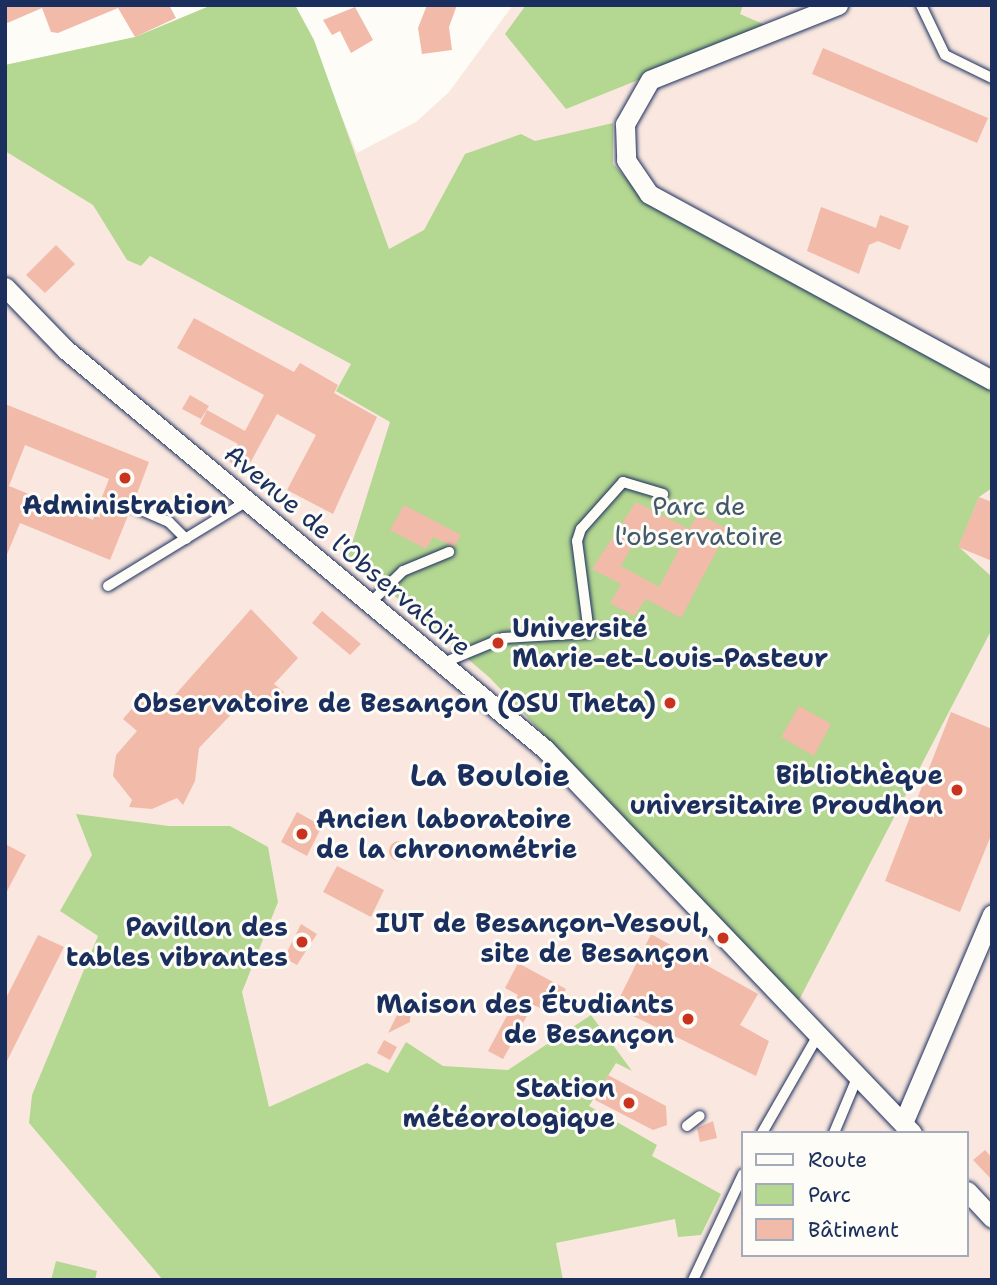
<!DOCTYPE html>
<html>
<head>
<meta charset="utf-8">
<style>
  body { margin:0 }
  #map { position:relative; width:997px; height:1285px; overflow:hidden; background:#fdfcf7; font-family:"Shantell Sans",sans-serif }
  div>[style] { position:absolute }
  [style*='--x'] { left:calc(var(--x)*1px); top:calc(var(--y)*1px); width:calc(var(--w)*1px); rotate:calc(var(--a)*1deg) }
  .built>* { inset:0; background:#fae8e0 }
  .green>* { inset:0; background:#b4d791 }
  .building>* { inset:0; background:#f2baa9 }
  .round { border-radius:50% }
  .roads { filter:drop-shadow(0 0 2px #1b2f5e) drop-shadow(0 0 2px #1b2f5e) }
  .lane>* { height:10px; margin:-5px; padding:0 5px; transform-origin:5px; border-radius:5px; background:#fdfcf7 }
  .street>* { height:19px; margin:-9.5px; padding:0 9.5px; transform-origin:9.5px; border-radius:9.5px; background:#fdfcf7 }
  .dots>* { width:19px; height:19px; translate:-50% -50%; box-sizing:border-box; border:4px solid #fdfcf7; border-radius:50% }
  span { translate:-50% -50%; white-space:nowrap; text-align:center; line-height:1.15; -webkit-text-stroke:6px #fdfcf7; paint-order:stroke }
  .poi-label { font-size:26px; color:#1b2f5e; font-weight:700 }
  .left { translate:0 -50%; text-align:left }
  .right { translate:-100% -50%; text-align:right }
  .park-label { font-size:26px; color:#41596b }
  .street-label { font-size:26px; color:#1b2f5e }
  .quarter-label { font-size:30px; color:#1b2f5e; font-weight:700 }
  .frame { position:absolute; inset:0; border:7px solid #1b2f5e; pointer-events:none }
  .legend { position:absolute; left:741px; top:1131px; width:228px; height:126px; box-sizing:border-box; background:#fdfcf7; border:2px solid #a3aaba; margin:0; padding:9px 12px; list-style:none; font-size:21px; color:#1b2f5e }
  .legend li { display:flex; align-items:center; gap:14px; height:35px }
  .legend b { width:35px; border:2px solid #a3aaba }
</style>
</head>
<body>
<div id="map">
  <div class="built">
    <div style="clip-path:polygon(evenodd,212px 5px,295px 5px,357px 153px,416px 122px,449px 92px,513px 5px,992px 5px,992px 1280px,5px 1280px,5px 65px,135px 37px,212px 5px,743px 1133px,967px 1133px,967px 1255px,743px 1255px,743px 1133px)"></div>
  </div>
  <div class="green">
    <div style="clip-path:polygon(212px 5px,295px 5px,314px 40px,389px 249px,424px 230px,465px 154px,521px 134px,535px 141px,613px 123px,613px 164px,647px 200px,992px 382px,992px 488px,979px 497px,959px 547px,992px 577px,992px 629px,798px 1002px,490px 678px,348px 556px,390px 422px,336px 391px,351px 364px,150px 256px,141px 266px,127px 260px,93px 205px,5px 151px,5px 65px,135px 37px)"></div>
    <div style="clip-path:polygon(526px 5px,743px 5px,740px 14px,770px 27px,566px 109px,505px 34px)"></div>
    <div style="clip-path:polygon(76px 814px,169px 826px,230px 826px,268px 847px,278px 902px,242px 992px,269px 1107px,367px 1063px,388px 1073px,406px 1042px,443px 1066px,508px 1070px,591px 1015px,632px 1071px,616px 1063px,589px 1106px,657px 1145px,652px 1156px,721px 1194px,701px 1235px,678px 1237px,675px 1219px,556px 1243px,563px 1280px,163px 1280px,29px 1123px,32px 1095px,98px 936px,60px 911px,92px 855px)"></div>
    <div style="clip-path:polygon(56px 1261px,97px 1271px,95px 1280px,51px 1280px)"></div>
  </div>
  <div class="building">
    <div style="clip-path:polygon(5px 5px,169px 5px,176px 18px,135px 37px,118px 8px,58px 33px,51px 32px,42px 8px,5px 24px)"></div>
    <div style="clip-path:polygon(427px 5px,457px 5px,449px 27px,452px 50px,422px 54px,418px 28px)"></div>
    <div style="clip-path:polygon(355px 7px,373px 40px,351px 53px,340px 31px,332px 35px,323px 20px)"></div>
    <div style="clip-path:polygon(823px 48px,988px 118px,977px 143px,812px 74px)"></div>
    <div style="clip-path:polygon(821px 207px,876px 228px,880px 215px,909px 226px,900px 250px,878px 241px,869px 245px,859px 274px,807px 251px)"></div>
    <div style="clip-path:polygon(56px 245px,75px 264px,45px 293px,26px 275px)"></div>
    <div style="clip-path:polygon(194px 318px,294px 372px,300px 363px,338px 385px,334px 393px,377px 417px,333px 514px,287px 490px,316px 435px,277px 414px,244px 474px,229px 461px,238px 444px,200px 424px,207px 410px,245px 431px,264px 395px,177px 348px)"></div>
    <div style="clip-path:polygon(190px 395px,209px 406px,201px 419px,182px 409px)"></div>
    <div style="clip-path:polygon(evenodd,5px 404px,149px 462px,135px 499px,125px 504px,129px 513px,110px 560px,20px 523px,5px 559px,5px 404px,25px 445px,109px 479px,93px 520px,9px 486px,25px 445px)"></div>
    <div style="clip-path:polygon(979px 497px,992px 502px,992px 561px,958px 547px)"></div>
    <div style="clip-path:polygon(evenodd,636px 502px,689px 529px,698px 514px,728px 529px,681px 618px,646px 599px,634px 616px,610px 603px,621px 584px,592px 569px,636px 502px,641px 529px,679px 550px,659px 587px,621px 566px,641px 529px)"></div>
    <div style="clip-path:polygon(404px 505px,461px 535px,454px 547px,433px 537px,426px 549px,390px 530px)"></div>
    <div style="clip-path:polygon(251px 609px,298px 658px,274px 684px,284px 692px,263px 715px,243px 702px,199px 748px,195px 781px,183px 805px,177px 798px,152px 809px,129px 807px,132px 800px,113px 776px,116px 755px,137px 731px,123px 719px,142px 697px,159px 713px)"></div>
    <div style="clip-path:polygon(322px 611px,361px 644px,350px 655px,312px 623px)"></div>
    <div style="clip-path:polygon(799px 706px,831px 724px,814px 756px,781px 737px)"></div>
    <div style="clip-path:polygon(951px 712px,992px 729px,992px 833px,960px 912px,885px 881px)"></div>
    <div style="clip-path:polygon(297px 812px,322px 826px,307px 856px,281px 842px)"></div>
    <div class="round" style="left:389px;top:841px;width:20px;height:20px"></div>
    <div style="clip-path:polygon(5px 844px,26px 855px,5px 895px)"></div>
    <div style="clip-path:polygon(337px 866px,384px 890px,371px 917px,323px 892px)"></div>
    <div style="clip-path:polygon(301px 924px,317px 934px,297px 965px,284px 958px)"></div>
    <div style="clip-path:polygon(651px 934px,758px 994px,740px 1025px,769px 1041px,756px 1076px,615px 1007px)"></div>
    <div style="clip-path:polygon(38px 935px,64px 947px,5px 1065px,5px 1000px)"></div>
    <div style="clip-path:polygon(518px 963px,566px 989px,553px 1013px,533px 1005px,503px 1059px,488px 1051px,518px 995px,505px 988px)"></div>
    <div style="clip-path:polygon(411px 1003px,410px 1022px,388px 1033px,400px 1009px)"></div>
    <div style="clip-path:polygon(384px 1040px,397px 1047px,390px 1060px,377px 1053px)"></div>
    <div style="clip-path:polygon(608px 1075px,666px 1106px,667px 1125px,653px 1130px,595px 1100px)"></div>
    <div style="clip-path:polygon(713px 1121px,717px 1138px,700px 1142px,697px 1128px)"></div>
    <div style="clip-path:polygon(985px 1150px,992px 1158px,992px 1180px,973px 1160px)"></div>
  </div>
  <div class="roads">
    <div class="lane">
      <div style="--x:921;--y:5;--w:55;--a:64.4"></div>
      <div style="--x:945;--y:55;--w:52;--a:26.1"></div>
      <div style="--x:132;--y:506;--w:40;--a:23.4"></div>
      <div style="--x:169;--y:522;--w:24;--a:45"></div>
      <div style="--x:108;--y:586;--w:163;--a:-31.4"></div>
      <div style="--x:370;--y:603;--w:46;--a:-44.1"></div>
      <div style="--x:403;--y:571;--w:50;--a:-22.4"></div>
      <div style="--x:443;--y:663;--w:65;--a:-22.6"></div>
      <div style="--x:503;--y:638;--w:86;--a:-3.3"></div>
      <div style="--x:589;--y:633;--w:93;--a:-97.4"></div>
      <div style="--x:577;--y:541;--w:13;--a:-72"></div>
      <div style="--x:581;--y:529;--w:63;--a:-48.2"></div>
      <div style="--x:623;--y:482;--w:42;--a:16.7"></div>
      <div style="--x:687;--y:1126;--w:16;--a:-38"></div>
      <div style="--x:762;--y:1133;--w:111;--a:-60.2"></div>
      <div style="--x:834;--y:1133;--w:60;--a:-67.3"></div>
      <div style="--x:693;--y:1280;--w:117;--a:-64.7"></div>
    </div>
    <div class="street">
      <div style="--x:838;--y:5;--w:202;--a:158.3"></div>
      <div style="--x:650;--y:80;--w:51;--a:119.6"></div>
      <div style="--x:625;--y:124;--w:36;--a:88"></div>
      <div style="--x:626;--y:160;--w:41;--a:55.9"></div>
      <div style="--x:649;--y:194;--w:390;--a:28.5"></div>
      <div style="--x:5;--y:287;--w:86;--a:45.9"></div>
      <div style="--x:65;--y:349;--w:625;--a:39.81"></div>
      <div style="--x:545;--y:749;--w:531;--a:46.3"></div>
      <div style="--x:903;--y:1123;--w:227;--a:-66.9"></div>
      <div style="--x:967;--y:1191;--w:37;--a:47"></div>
    </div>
  </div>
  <div class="dots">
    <div style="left:125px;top:478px;background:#c8321e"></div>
    <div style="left:498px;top:643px;background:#c8321e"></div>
    <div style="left:670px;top:703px;background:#c8321e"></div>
    <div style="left:957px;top:790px;background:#c8321e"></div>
    <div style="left:302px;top:834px;background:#c8321e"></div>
    <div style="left:723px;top:938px;background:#c8321e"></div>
    <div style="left:302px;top:942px;background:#c8321e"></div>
    <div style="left:688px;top:1019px;background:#c8321e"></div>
    <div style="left:629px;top:1103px;background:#c8321e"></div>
  </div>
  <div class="poi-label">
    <span style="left:125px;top:505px">Administration</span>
    <span class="left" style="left:512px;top:643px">Université<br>Marie-et-Louis-Pasteur</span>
    <span class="right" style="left:656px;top:703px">Observatoire de Besançon (OSU Theta)</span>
    <span class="right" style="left:943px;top:790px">Bibliothèque<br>universitaire Proudhon</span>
    <span class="left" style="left:316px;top:834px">Ancien laboratoire<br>de la chronométrie</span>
    <span class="right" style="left:709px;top:938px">IUT de Besançon-Vesoul,<br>site de Besançon</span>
    <span class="right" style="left:288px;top:942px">Pavillon des<br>tables vibrantes</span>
    <span class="right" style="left:674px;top:1019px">Maison des Étudiants<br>de Besançon</span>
    <span class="right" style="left:615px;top:1103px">Station<br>météorologique</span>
  </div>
  <div class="park-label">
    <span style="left:699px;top:521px">Parc de<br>l'observatoire</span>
  </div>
  <div class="street-label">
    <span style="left:348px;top:550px;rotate:40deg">Avenue de l'Observatoire</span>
  </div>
  <div class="quarter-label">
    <span style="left:490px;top:776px">La Bouloie</span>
  </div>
  <div class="frame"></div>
  <ul class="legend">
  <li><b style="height:9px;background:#fdfcf7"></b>Route</li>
  <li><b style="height:19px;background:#b4d791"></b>Parc</li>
  <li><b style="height:19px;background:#f2baa9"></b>Bâtiment</li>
  </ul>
</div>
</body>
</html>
